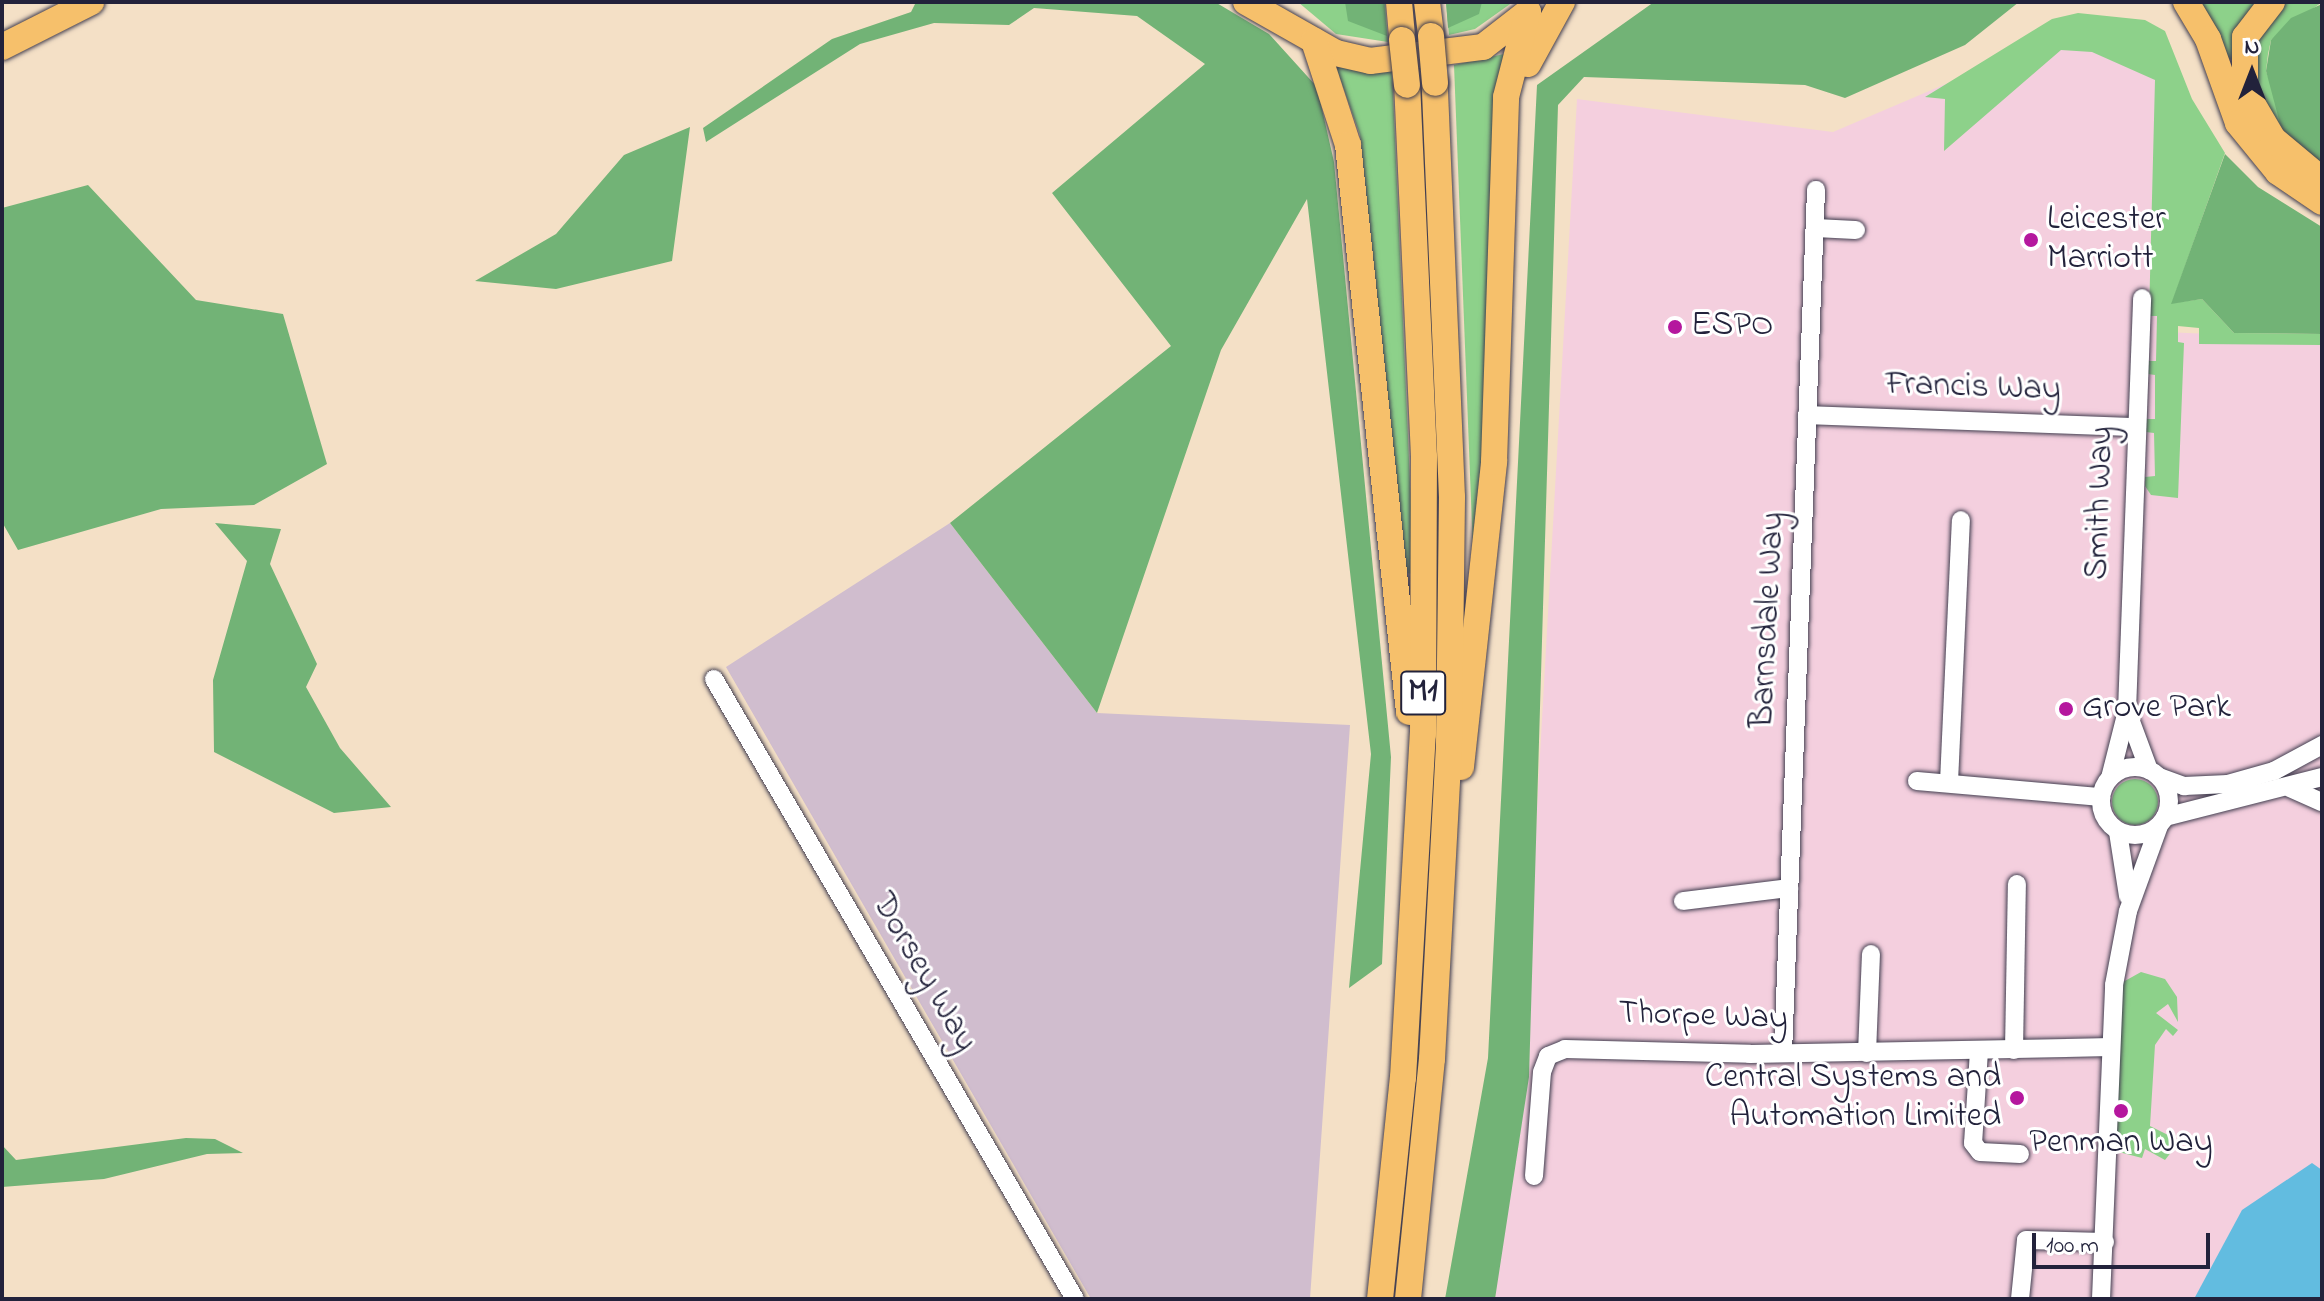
<!DOCTYPE html>
<html>
<head>
<meta charset="utf-8">
<style>
  body { margin:0 }
  #map { position:relative; width:2324px; height:1301px; overflow:hidden; background:#f4e0c6; font-family:"Indie Flower",sans-serif }
  div>[style] { position:absolute }
  [style*='--x'] { left:calc(var(--x)*1px); top:calc(var(--y)*1px); width:calc(var(--w)*1px); rotate:calc(var(--a)*1deg) }
  .built>* { inset:0; background:#f4cfde }
  .industrial>* { inset:0; background:#d0bdce }
  .green>* { inset:0; background:#8dd18a }
  .round { border-radius:50% }
  .forest>* { inset:0; background:#72b376 }
  .water>* { inset:0; background:#62bce0 }
  .roads { filter:drop-shadow(0 0 2px #423e50) drop-shadow(0 0 2px #423e50) }
  .minor>* { height:18px; margin:-9px; padding:0 9px; transform-origin:9px; border-radius:9px; background:#fff }
  .minor>.ring { margin:-9px; padding:0; box-sizing:content-box; background:none; border:18px solid #fff; border-radius:50% }
  .highway>* { height:26px; margin:-13px; padding:0 13px; transform-origin:13px; border-radius:13px; background:#f6c06b }
  .bridges { filter:drop-shadow(0 0 2px #423e50) drop-shadow(0 0 2px #423e50) }
  .highway-bridge>* { height:26px; margin:-13px; padding:0 13px; transform-origin:13px; border-radius:13px; background:#f6c06b }
  .dots>* { width:22px; height:22px; translate:-50% -50%; box-sizing:border-box; border:4px solid #fff; border-radius:50% }
  span { translate:-50% -50%; white-space:nowrap; text-align:center; line-height:1.15; -webkit-text-stroke:6px #fff; paint-order:stroke }
  .shield-label span { padding:2px 6px; background:#fff; border:2px solid; border-radius:6px; -webkit-text-stroke-width:0 }
  .shield-label { font-size:32px; color:#22223b; font-weight:700 }
  .poi-label { font-size:34px; color:#22223b }
  .left { translate:0 -50%; text-align:left }
  .right { translate:-100% -50%; text-align:right }
  .street-label { font-size:34px; color:#22223b }
  .frame { position:absolute; inset:0; border:4px solid #22223b; pointer-events:none }
  .north { position:absolute; left:2212px; top:32px; width:80px; height:80px; -webkit-text-stroke:6px #fff; paint-order:stroke; rotate:0deg; font-size:22px; font-weight:700; line-height:32px; text-align:center; color:#22223b }
  .north::after { content:''; display:block; margin:auto; width:28px; height:36px; background:#22223b; clip-path:polygon(50% 0,100% 100%,50% 72%,0 100%) }
  .scale { position:absolute; left:2032px; top:1233px; width:178px; height:36px; box-sizing:border-box; border:4px solid #22223b; border-top:0; padding-left:10px; font-size:24px; line-height:28px; white-space:nowrap; color:#22223b; -webkit-text-stroke:6px #fff; paint-order:stroke }
</style>
</head>
<body>
<div id="map">
  <div class="built">
    <div style="clip-path:polygon(2058px 36px,2160px 72px,2165px 332px,2322px 339px,2322px 1299px,1495px 1299px,1527px 985px,1577px 99px,1833px 132px)"></div>
  </div>
  <div class="industrial">
    <div style="clip-path:polygon(950px 523px,1097px 713px,1350px 725px,1310px 1299px,1091px 1299px,726px 667px)"></div>
  </div>
  <div class="green">
    <div style="clip-path:polygon(1298px 2px,1385px 2px,1388px 42px,1336px 34px)"></div>
    <div style="clip-path:polygon(1446px 2px,1513px 2px,1475px 29px,1449px 35px)"></div>
    <div style="clip-path:polygon(2200px 2px,2260px 2px,2235px 60px,2224px 58px)"></div>
    <div style="clip-path:polygon(2286px 2px,2322px 2px,2271px 40px,2268px 54px,2266px 71px,2295px 155px,2245px 68px,2271px 11px)"></div>
    <div style="clip-path:polygon(2078px 13px,2145px 20px,2165px 31px,2192px 99px,2225px 153px,2172px 303px,2202px 299px,2234px 333px,2322px 334px,2322px 345px,2199px 344px,2199px 328px,2178px 326px,2178px 342px,2184px 343px,2178px 498px,2151px 495px,2145px 486px,2145px 477px,2155px 476px,2154px 433px,2146px 432px,2146px 419px,2155px 419px,2155px 375px,2148px 374px,2148px 361px,2156px 361px,2157px 316px,2149px 316px,2155px 80px,2092px 52px,2061px 50px,1944px 151px,1945px 99px,1925px 97px,2052px 19px)"></div>
    <div style="clip-path:polygon(1504px 54px,1490px 362px,1473px 551px,1454px 65px)"></div>
    <div style="clip-path:polygon(1334px 61px,1392px 70px,1414px 574px,1406px 573px,1360px 135px)"></div>
    <div class="round" style="left:2112px;top:779px;width:46px;height:46px"></div>
    <div style="clip-path:polygon(2141px 972px,2165px 979px,2177px 997px,2178px 1022px,2168px 1004px,2156px 1013px,2178px 1030px,2173px 1036px,2166px 1029px,2155px 1045px,2150px 1126px,2180px 1141px,2165px 1160px,2145px 1149px,2142px 1158px,2111px 1150px,2116px 1004px,2123px 982px)"></div>
  </div>
  <div class="forest">
    <div style="clip-path:polygon(916px 2px,1215px 2px,1269px 34px,1317px 87px,1334px 162px,1391px 757px,1382px 964px,1349px 988px,1371px 754px,1307px 199px,1221px 350px,1097px 713px,950px 523px,1171px 346px,1052px 193px,1205px 64px,1137px 16px,1034px 8px,1009px 25px,934px 23px,860px 44px,706px 142px,703px 128px,832px 39px,911px 12px)"></div>
    <div style="clip-path:polygon(1345px 2px,1384px 2px,1387px 36px,1348px 21px)"></div>
    <div style="clip-path:polygon(1446px 2px,1482px 2px,1479px 14px,1448px 28px)"></div>
    <div style="clip-path:polygon(1654px 2px,2019px 2px,1965px 45px,1845px 98px,1805px 85px,1584px 77px,1558px 105px,1529px 1077px,1495px 1299px,1445px 1299px,1488px 1058px,1537px 85px)"></div>
    <div style="clip-path:polygon(2322px 4px,2322px 165px,2282px 131px,2266px 71px,2271px 40px,2291px 18px)"></div>
    <div style="clip-path:polygon(690px 127px,672px 261px,556px 289px,475px 281px,556px 234px,624px 155px)"></div>
    <div style="clip-path:polygon(2225px 154px,2258px 187px,2322px 227px,2322px 334px,2234px 333px,2202px 299px,2171px 304px)"></div>
    <div style="clip-path:polygon(88px 185px,196px 300px,283px 314px,327px 464px,254px 505px,161px 509px,18px 550px,2px 522px,2px 208px)"></div>
    <div style="clip-path:polygon(215px 523px,281px 529px,270px 564px,317px 664px,306px 687px,340px 748px,391px 807px,334px 813px,214px 752px,213px 680px,247px 561px)"></div>
    <div style="clip-path:polygon(186px 1138px,215px 1139px,243px 1153px,207px 1154px,104px 1179px,2px 1187px,2px 1145px,16px 1160px)"></div>
  </div>
  <div class="water">
    <div style="clip-path:polygon(2312px 1163px,2322px 1170px,2322px 1299px,2194px 1299px,2242px 1210px)"></div>
  </div>
  <div class="roads">
    <div class="minor">
      <div style="--x:1815;--y:228;--w:41;--a:2.8"></div>
      <div style="--x:1807;--y:415;--w:329;--a:2.1"></div>
      <div style="--x:714;--y:679;--w:717;--a:59.79"></div>
      <div style="--x:2127;--y:711;--w:63;--a:69.6"></div>
      <div class="ring" style="left:2101px;top:767px;width:50px;height:50px"></div>
      <div style="--x:2159;--y:777;--w:27;--a:20"></div>
      <div style="--x:2184;--y:786;--w:44;--a:-2.6"></div>
      <div style="--x:2228;--y:784;--w:48;--a:-15.8"></div>
      <div style="--x:2274;--y:771;--w:55;--a:-28.4"></div>
      <div style="--x:2110;--y:778;--w:69;--a:-75.8"></div>
      <div style="--x:2127;--y:711;--w:413;--a:-87.9"></div>
      <div style="--x:1917;--y:781;--w:185;--a:5"></div>
      <div style="--x:1949;--y:782;--w:262;--a:-87.4"></div>
      <div style="--x:2290;--y:788;--w:35;--a:24"></div>
      <div style="--x:2165;--y:817;--w:162;--a:-14.3"></div>
      <div style="--x:2118;--y:832;--w:65;--a:81.1"></div>
      <div style="--x:1683;--y:901;--w:107;--a:-7"></div>
      <div style="--x:2014;--y:1050;--w:166;--a:-89"></div>
      <div style="--x:1979;--y:1051;--w:92;--a:93.7"></div>
      <div style="--x:1973;--y:1143;--w:11;--a:52"></div>
      <div style="--x:1980;--y:1152;--w:40;--a:2.9"></div>
      <div style="--x:1783;--y:1053;--w:864;--a:-87.81"></div>
      <div style="--x:1867;--y:1053;--w:99;--a:-87.7"></div>
      <div style="--x:1534;--y:1176;--w:104;--a:-85.6"></div>
      <div style="--x:1542;--y:1072;--w:17;--a:-69"></div>
      <div style="--x:1548;--y:1056;--w:18;--a:-22"></div>
      <div style="--x:1565;--y:1049;--w:185;--a:1.5"></div>
      <div style="--x:1750;--y:1054;--w:361;--a:-1.1"></div>
      <div style="--x:2020;--y:1299;--w:59;--a:-84.2"></div>
      <div style="--x:2026;--y:1240;--w:79;--a:1.5"></div>
      <div style="--x:2101;--y:1299;--w:314;--a:-87.6"></div>
      <div style="--x:2114;--y:985;--w:75;--a:-79.3"></div>
      <div style="--x:2128;--y:911;--w:90;--a:-70"></div>
    </div>
    <div class="highway">
      <div style="--x:1246;--y:2;--w:103;--a:29.5"></div>
      <div style="--x:1336;--y:53;--w:35;--a:13"></div>
      <div style="--x:1370;--y:61;--w:114;--a:-7.1"></div>
      <div style="--x:1483;--y:47;--w:57;--a:-37.9"></div>
      <div style="--x:1399;--y:2;--w:38;--a:85"></div>
      <div style="--x:1427;--y:2;--w:34;--a:83"></div>
      <div style="--x:2186;--y:2;--w:43;--a:59.3"></div>
      <div style="--x:2208;--y:39;--w:89;--a:70.3"></div>
      <div style="--x:2238;--y:123;--w:63;--a:50.8"></div>
      <div style="--x:2278;--y:172;--w:53;--a:34.3"></div>
      <div style="--x:2272;--y:2;--w:44;--a:127.6"></div>
      <div style="--x:2245;--y:37;--w:54;--a:90"></div>
      <div style="--x:2245;--y:91;--w:56;--a:59.7"></div>
      <div style="--x:2273;--y:139;--w:64;--a:39.9"></div>
      <div style="--x:1314;--y:41;--w:109;--a:71.9"></div>
      <div style="--x:1348;--y:145;--w:570;--a:83.86"></div>
      <div style="--x:2;--y:47;--w:100;--a:-26.8"></div>
      <div style="--x:1528;--y:64;--w:71;--a:-61.3"></div>
      <div style="--x:1461;--y:767;--w:307;--a:-83.8"></div>
      <div style="--x:1494;--y:462;--w:365;--a:-88.1"></div>
      <div style="--x:1506;--y:97;--w:88;--a:-75.5"></div>
      <div style="--x:1380;--y:1299;--w:222;--a:-84.1"></div>
      <div style="--x:1403;--y:1078;--w:345;--a:-86.7"></div>
      <div style="--x:1423;--y:734;--w:277;--a:-89.8"></div>
      <div style="--x:1424;--y:457;--w:372;--a:-92.6"></div>
      <div style="--x:1408;--y:1299;--w:241;--a:-84.3"></div>
      <div style="--x:1432;--y:1059;--w:316;--a:-86.9"></div>
      <div style="--x:1449;--y:743;--w:246;--a:-89.3"></div>
      <div style="--x:1452;--y:497;--w:414;--a:-92.4"></div>
    </div>
  </div>
  <div class="bridges">
    <div class="highway-bridge">
      <div style="--x:1431;--y:36;--w:47;--a:85.1"></div>
      <div style="--x:1402;--y:40;--w:45;--a:83.7"></div>
    </div>
  </div>
  <div class="dots">
    <div style="left:2031px;top:240px;background:#b5179e"></div>
    <div style="left:1675px;top:327px;background:#b5179e"></div>
    <div style="left:2066px;top:709px;background:#b5179e"></div>
    <div style="left:2017px;top:1098px;background:#b5179e"></div>
    <div style="left:2121px;top:1111px;background:#b5179e"></div>
  </div>
  <div class="shield-label">
    <span style="left:1423px;top:693px">M1</span>
  </div>
  <div class="poi-label">
    <span class="left" style="left:2047px;top:240px">Leicester<br>Marriott</span>
    <span class="left" style="left:1691px;top:327px">ESPO</span>
    <span class="left" style="left:2082px;top:709px">Grove Park</span>
    <span class="right" style="left:2001px;top:1098px">Central Systems and<br>Automation Limited</span>
    <span style="left:2121px;top:1144px">Penman Way</span>
  </div>
  <div class="street-label">
    <span style="left:1973px;top:388px;rotate:2deg">Francis Way</span>
    <span style="left:2101px;top:503px;rotate:-88deg">Smith Way</span>
    <span style="left:1769px;top:620px;rotate:-87deg">Barnsdale Way</span>
    <span style="left:923px;top:973px;rotate:60deg">Dorsey Way</span>
    <span style="left:1703px;top:1017px;rotate:2deg">Thorpe Way</span>
  </div>
  <div class="frame"></div>
  <div class="north">N</div>
  <div class="scale">100 m</div>
</div>
</body>
</html>
